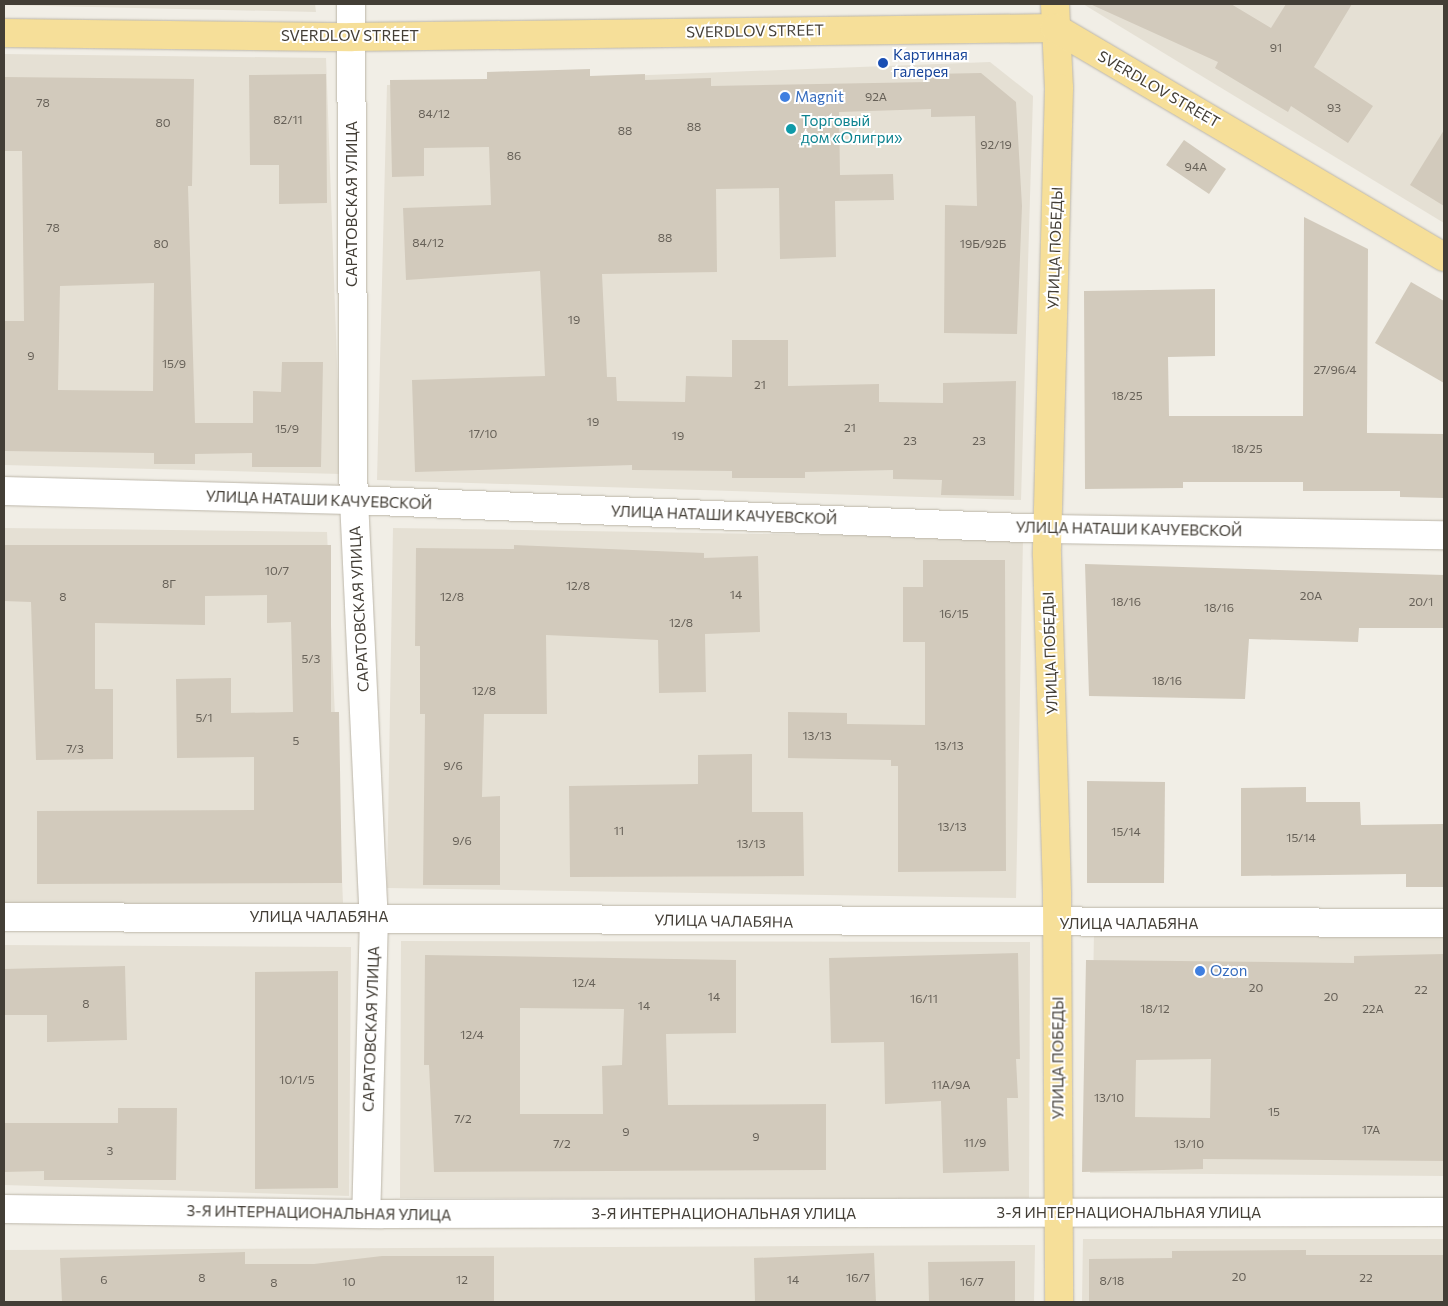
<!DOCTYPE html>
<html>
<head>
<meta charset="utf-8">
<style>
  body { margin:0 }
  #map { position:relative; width:1448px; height:1306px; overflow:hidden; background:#f1eee6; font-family:Commissioner,sans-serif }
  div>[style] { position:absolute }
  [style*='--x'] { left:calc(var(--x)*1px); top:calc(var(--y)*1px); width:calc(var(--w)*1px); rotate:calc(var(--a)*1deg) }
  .residential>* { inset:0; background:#e5e0d4 }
  .building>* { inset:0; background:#d2cabc }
  .roads { filter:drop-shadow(0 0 1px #bcb6a9) drop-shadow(0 0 1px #bcb6a9) }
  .minor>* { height:28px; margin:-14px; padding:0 14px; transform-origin:14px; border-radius:14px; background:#fff }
  .major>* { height:28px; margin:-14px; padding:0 14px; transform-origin:14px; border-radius:14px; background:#f6df99 }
  .dots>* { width:14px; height:14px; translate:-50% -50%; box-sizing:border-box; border:2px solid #fff; border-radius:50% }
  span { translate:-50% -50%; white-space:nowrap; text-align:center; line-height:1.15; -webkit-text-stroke:4px #fff; paint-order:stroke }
  .number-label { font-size:12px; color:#676158 }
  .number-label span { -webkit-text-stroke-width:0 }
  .street-label { font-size:15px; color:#433e36 }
  .transit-label { font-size:15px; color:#164399 }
  .left { translate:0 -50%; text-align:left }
  .shop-label { font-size:15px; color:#366cbe }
  .culture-label { font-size:15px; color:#0d838f }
  .frame { position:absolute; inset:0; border:5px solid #433e36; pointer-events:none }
</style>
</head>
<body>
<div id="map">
  <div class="residential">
    <div style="clip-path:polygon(315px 4px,316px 12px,4px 5px,4px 4px)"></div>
    <div style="clip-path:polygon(1083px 4px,1444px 4px,1444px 223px)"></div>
    <div style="clip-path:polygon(4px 54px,326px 58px,341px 474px,4px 465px)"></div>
    <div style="clip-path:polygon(990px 62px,1033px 96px,1021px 500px,377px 480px,387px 85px)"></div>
    <div style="clip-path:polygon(4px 528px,327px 532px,343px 903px,4px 904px)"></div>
    <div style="clip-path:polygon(393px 528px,1023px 538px,1016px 898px,387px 888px)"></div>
    <div style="clip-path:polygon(1094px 932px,1444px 932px,1444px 1176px,1090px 1173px)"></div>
    <div style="clip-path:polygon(401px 941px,1030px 942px,1029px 1198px,400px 1198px)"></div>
    <div style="clip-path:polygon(4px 945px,351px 947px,349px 1196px,4px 1185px)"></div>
    <div style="clip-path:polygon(1083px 1239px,1444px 1239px,1444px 1302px,1082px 1302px)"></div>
    <div style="clip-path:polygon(1035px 1245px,1034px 1302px,4px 1302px,4px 1250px)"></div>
  </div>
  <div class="building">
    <div style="clip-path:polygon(1090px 4px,1231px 4px,1271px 28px,1286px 4px,1352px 4px,1314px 67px,1373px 106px,1348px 143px,1291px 106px,1288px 112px,1215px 68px,1218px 62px)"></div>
    <div style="clip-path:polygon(590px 69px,590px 76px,645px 74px,645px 80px,711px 78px,711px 86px,930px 82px,930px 74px,981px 73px,1016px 102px,1022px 206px,1017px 334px,944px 333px,945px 205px,977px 206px,975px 116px,931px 117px,931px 109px,839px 112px,840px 175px,893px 174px,894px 200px,835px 201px,836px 257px,780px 259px,779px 188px,716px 189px,717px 272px,602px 274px,607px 377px,616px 377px,617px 401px,685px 402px,686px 376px,732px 377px,732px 340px,788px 340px,788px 386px,879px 384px,879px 402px,943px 403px,943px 383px,1016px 381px,1014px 496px,941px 495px,942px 480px,893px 479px,893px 470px,805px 472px,805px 478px,732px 478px,732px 471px,632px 470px,632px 465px,415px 472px,412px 380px,545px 376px,540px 271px,406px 280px,403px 208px,491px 205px,489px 147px,424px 148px,424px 176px,392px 177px,390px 80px,487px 79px,487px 72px)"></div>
    <div style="clip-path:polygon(326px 74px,327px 203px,279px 204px,279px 165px,250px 165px,249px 75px)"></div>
    <div style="clip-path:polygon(evenodd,4px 77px,194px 79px,192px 186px,188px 186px,195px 423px,253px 423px,253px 391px,281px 392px,282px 362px,323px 362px,321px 467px,252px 467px,252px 453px,195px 454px,195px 464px,154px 464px,154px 453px,4px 451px,4px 321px,24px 321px,22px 151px,4px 151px,4px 77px,154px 283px,153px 391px,58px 390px,60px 286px,154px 283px)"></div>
    <div style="clip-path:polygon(1444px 130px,1444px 206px,1410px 185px)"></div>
    <div style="clip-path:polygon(1184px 140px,1226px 169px,1209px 194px,1166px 165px)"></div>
    <div style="clip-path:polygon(1304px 217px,1368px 249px,1367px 433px,1444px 434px,1444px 498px,1400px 497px,1400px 491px,1303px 491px,1303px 482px,1183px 482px,1183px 488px,1085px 489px,1084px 291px,1215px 289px,1215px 356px,1168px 357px,1169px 416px,1303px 416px)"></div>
    <div style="clip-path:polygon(1411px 282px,1444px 301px,1444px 383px,1375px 343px)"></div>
    <div style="clip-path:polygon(4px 545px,331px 545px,331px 712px,339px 712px,342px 883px,37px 884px,37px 811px,254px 810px,254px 757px,177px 758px,176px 679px,231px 678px,231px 713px,293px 712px,291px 622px,267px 623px,267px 595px,205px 596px,205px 625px,95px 623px,95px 689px,113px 689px,113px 759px,36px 760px,31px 602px,4px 601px)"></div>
    <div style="clip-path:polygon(514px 545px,704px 553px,704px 558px,758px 556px,760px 632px,705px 634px,706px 692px,659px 693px,658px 640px,546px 635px,547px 714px,484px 714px,482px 797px,500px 796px,500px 885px,423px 885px,425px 714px,420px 714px,420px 646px,415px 646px,416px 548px,514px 549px)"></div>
    <div style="clip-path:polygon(923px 560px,1005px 560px,1006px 871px,898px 872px,898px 766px,891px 766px,891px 760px,788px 758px,788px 712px,847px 713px,847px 724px,925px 725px,925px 642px,903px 642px,903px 587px,923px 587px)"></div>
    <div style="clip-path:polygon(1085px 564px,1444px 575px,1444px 628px,1359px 628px,1358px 642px,1249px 639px,1245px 699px,1089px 696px)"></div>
    <div style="clip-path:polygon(752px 754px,752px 812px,803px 812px,804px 876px,570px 877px,569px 786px,698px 784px,698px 755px)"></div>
    <div style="clip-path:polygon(1087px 781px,1165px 782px,1164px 883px,1087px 883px)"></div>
    <div style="clip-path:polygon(1306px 787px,1306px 802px,1360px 802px,1361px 825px,1444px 824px,1444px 887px,1406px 887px,1406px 874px,1241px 876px,1241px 788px)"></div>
    <div style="clip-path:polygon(1018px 953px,1020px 1059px,1016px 1059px,1018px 1098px,1007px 1098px,1009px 1171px,943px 1173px,941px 1101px,885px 1104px,884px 1042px,831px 1043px,829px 958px)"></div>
    <div style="clip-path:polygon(evenodd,1444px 954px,1444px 1161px,1203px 1159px,1203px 1169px,1082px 1172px,1086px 960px,1354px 963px,1354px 956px,1444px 954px,1211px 1059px,1210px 1118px,1135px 1117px,1136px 1060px,1211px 1059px)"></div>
    <div style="clip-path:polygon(evenodd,425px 955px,736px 960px,736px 1033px,666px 1034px,668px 1105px,826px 1104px,826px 1170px,434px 1172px,429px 1065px,424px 1065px,425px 955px,520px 1008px,624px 1009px,622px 1065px,602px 1066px,603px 1114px,520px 1114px,520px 1008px)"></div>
    <div style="clip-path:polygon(125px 966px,127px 1040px,47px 1042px,47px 1015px,4px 1015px,4px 969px)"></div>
    <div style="clip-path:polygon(338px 971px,338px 1188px,255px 1189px,255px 972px)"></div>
    <div style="clip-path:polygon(118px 1108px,177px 1108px,176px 1180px,44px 1180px,44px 1171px,4px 1172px,4px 1123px,118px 1123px)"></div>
    <div style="clip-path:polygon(1306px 1250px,1306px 1255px,1444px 1255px,1444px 1302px,1089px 1302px,1089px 1259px,1172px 1258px,1172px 1251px)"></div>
    <div style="clip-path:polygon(245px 1252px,245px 1264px,314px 1264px,382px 1256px,494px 1256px,494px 1302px,62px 1302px,60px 1258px)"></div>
    <div style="clip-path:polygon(874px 1253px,876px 1302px,755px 1302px,754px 1258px)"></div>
    <div style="clip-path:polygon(1015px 1261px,1015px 1302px,929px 1302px,928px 1262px)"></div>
  </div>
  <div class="roads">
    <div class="minor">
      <div style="--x:351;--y:4;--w:496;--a:89.7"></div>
      <div style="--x:354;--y:500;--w:417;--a:87.3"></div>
      <div style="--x:374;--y:917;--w:297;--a:91.5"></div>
      <div style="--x:4;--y:491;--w:350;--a:1.5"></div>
      <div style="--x:354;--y:500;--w:694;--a:2.4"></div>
      <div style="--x:1047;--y:529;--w:397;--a:0.9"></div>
      <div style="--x:4;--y:917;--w:1440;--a:0.24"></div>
      <div style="--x:4;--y:1209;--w:378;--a:0.8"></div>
      <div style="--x:382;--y:1214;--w:1062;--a:-0.11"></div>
    </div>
    <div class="major">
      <div style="--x:1055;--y:4;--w:84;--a:87.3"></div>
      <div style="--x:1059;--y:88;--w:467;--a:91.5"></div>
      <div style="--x:1047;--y:555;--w:340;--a:88.3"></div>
      <div style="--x:1057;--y:895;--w:407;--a:89.7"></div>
      <div style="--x:4;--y:33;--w:348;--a:0.7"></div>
      <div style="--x:352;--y:37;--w:703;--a:-0.73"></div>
      <div style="--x:1055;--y:28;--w:451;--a:30.5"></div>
    </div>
  </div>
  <div class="dots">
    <div style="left:883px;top:63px;background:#1a4fb4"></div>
    <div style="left:785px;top:97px;background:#3f7fe0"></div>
    <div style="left:791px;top:129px;background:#0f9aa8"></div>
    <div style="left:1200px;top:971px;background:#3f7fe0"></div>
  </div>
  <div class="number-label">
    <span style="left:1276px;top:48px">91</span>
    <span style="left:876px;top:97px">92А</span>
    <span style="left:43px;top:103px">78</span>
    <span style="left:1334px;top:108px">93</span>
    <span style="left:434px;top:114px">84/12</span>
    <span style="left:288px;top:120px">82/11</span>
    <span style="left:163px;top:123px">80</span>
    <span style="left:694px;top:127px">88</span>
    <span style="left:625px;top:131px">88</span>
    <span style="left:996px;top:145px">92/19</span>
    <span style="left:514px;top:156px">86</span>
    <span style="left:1196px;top:167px">94А</span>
    <span style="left:53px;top:228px">78</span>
    <span style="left:665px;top:238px">88</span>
    <span style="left:428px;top:243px">84/12</span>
    <span style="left:161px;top:244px">80</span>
    <span style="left:983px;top:244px">19Б/92Б</span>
    <span style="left:574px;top:320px">19</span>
    <span style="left:31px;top:356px">9</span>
    <span style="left:174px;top:364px">15/9</span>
    <span style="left:1335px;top:370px">27/96/4</span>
    <span style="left:760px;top:385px">21</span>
    <span style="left:1127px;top:396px">18/25</span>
    <span style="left:593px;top:422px">19</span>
    <span style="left:850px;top:428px">21</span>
    <span style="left:287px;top:429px">15/9</span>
    <span style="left:483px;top:434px">17/10</span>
    <span style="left:678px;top:436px">19</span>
    <span style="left:910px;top:441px">23</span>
    <span style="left:979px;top:441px">23</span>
    <span style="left:1247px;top:449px">18/25</span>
    <span style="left:277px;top:571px">10/7</span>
    <span style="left:169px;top:584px">8Г</span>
    <span style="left:578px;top:586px">12/8</span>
    <span style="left:736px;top:595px">14</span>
    <span style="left:1311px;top:596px">20А</span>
    <span style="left:63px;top:597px">8</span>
    <span style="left:452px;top:597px">12/8</span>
    <span style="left:1126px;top:602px">18/16</span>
    <span style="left:1421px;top:602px">20/1</span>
    <span style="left:1219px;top:608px">18/16</span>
    <span style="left:954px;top:614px">16/15</span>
    <span style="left:681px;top:623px">12/8</span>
    <span style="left:311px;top:659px">5/3</span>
    <span style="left:1167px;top:681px">18/16</span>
    <span style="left:484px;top:691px">12/8</span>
    <span style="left:204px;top:718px">5/1</span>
    <span style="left:817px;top:736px">13/13</span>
    <span style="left:296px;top:741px">5</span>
    <span style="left:949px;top:746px">13/13</span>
    <span style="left:75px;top:749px">7/3</span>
    <span style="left:453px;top:766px">9/6</span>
    <span style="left:952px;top:827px">13/13</span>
    <span style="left:619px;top:831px">11</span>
    <span style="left:1126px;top:832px">15/14</span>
    <span style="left:1301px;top:838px">15/14</span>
    <span style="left:462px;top:841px">9/6</span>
    <span style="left:751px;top:844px">13/13</span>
    <span style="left:584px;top:983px">12/4</span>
    <span style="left:1256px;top:988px">20</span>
    <span style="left:1421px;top:990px">22</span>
    <span style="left:714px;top:997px">14</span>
    <span style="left:1331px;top:997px">20</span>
    <span style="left:924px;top:999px">16/11</span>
    <span style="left:86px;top:1004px">8</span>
    <span style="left:644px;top:1006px">14</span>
    <span style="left:1155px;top:1009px">18/12</span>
    <span style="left:1373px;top:1009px">22А</span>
    <span style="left:472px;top:1035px">12/4</span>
    <span style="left:297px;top:1080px">10/1/5</span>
    <span style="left:951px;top:1085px">11А/9А</span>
    <span style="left:1109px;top:1098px">13/10</span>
    <span style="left:1274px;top:1112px">15</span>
    <span style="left:463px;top:1119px">7/2</span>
    <span style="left:1371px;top:1130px">17А</span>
    <span style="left:626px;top:1132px">9</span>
    <span style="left:756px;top:1137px">9</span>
    <span style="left:975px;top:1143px">11/9</span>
    <span style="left:562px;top:1144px">7/2</span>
    <span style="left:1189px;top:1144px">13/10</span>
    <span style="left:110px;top:1151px">3</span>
    <span style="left:1239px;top:1277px">20</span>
    <span style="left:202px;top:1278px">8</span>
    <span style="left:858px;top:1278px">16/7</span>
    <span style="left:1366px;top:1278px">22</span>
    <span style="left:104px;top:1280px">6</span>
    <span style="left:462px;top:1280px">12</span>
    <span style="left:793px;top:1280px">14</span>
    <span style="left:1112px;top:1281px">8/18</span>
    <span style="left:349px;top:1282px">10</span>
    <span style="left:972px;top:1282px">16/7</span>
    <span style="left:274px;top:1283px">8</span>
  </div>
  <div class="street-label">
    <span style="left:755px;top:31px;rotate:-1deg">SVERDLOV STREET</span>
    <span style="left:350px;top:36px">SVERDLOV STREET</span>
    <span style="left:1159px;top:89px;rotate:30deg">SVERDLOV STREET</span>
    <span style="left:352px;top:204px;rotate:-90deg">САРАТОВСКАЯ УЛИЦА</span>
    <span style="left:1055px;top:248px;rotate:-88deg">УЛИЦА ПОБЕДЫ</span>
    <span style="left:319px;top:500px;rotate:2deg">УЛИЦА НАТАШИ КАЧУЕВСКОЙ</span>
    <span style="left:724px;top:515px;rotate:2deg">УЛИЦА НАТАШИ КАЧУЕВСКОЙ</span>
    <span style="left:1129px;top:529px;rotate:1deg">УЛИЦА НАТАШИ КАЧУЕВСКОЙ</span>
    <span style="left:359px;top:609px;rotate:-93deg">САРАТОВСКАЯ УЛИЦА</span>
    <span style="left:1050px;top:653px;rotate:-92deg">УЛИЦА ПОБЕДЫ</span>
    <span style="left:319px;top:917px">УЛИЦА ЧАЛАБЯНА</span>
    <span style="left:724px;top:921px;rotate:1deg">УЛИЦА ЧАЛАБЯНА</span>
    <span style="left:1129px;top:924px">УЛИЦА ЧАЛАБЯНА</span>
    <span style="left:371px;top:1029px;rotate:-88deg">САРАТОВСКАЯ УЛИЦА</span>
    <span style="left:1058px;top:1058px;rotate:-90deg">УЛИЦА ПОБЕДЫ</span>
    <span style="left:319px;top:1213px;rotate:1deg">3-Я ИНТЕРНАЦИОНАЛЬНАЯ УЛИЦА</span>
    <span style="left:1129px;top:1213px">3-Я ИНТЕРНАЦИОНАЛЬНАЯ УЛИЦА</span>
    <span style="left:724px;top:1214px">3-Я ИНТЕРНАЦИОНАЛЬНАЯ УЛИЦА</span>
  </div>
  <div class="transit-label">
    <span class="left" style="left:893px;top:63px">Картинная<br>галерея</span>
  </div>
  <div class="shop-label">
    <span class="left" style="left:795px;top:97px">Magnit</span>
    <span class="left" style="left:1210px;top:971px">Ozon</span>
  </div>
  <div class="culture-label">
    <span class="left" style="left:801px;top:129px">Торговый<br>дом «Олигри»</span>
  </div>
  <div class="frame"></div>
</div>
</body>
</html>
